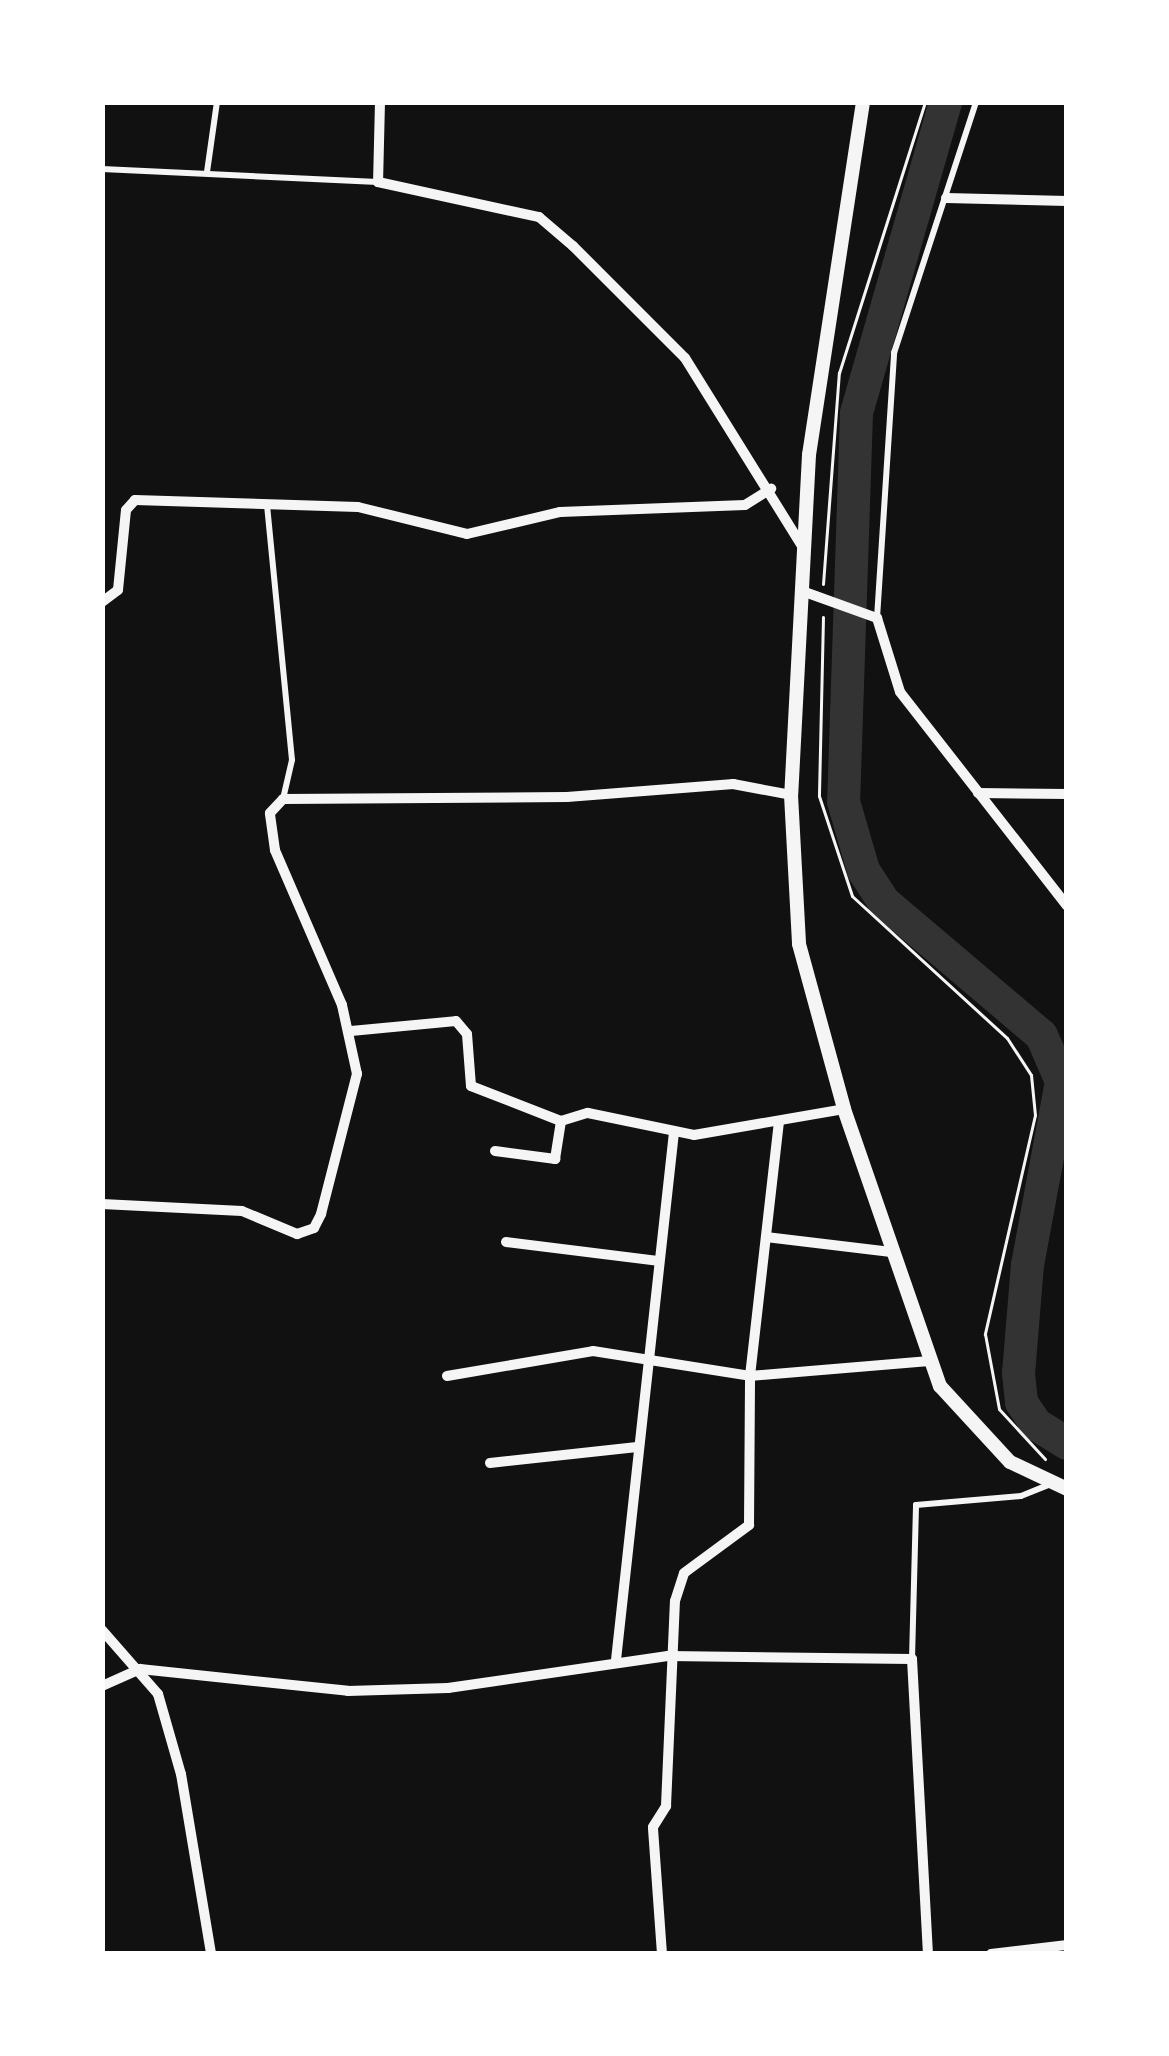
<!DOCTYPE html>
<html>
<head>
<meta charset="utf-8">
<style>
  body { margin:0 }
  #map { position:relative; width:1169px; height:2056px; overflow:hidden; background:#111; font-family:Mulish,sans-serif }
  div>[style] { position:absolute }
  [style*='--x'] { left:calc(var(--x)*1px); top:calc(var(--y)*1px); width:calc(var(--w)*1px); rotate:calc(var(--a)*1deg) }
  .river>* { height:33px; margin:-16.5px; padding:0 16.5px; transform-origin:16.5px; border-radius:16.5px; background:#333 }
  .path>* { height:3px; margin:-1.5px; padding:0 1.5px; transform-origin:1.5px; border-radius:1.5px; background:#f5f5f5 }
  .service>* { height:6px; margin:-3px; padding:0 3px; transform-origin:3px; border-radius:3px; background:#f5f5f5 }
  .minor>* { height:10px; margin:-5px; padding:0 5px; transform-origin:5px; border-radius:5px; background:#f5f5f5 }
  .tertiary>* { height:14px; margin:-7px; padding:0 7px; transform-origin:7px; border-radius:7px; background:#f5f5f5 }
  span { translate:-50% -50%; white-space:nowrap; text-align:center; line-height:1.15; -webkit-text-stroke:12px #fff; paint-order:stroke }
  .frame { position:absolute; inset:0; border:105px solid #fff; pointer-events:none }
</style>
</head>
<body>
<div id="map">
  <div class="river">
    <div style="--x:945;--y:102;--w:323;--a:106"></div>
    <div style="--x:856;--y:413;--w:388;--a:91.9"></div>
    <div style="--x:843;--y:801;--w:72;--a:73.8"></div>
    <div style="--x:863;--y:870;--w:37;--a:57"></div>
    <div style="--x:883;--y:901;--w:207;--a:40.3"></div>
    <div style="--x:1041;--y:1035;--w:50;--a:66.5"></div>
    <div style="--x:1061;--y:1081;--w:186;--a:100.5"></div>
    <div style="--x:1027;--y:1264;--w:109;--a:94.7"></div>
    <div style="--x:1018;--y:1373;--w:29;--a:84"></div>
    <div style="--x:1021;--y:1402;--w:27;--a:56"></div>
    <div style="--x:1036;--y:1424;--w:36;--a:32"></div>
  </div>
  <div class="path">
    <div style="--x:823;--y:584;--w:212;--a:-85.7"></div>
    <div style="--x:839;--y:373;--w:284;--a:-72.4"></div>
    <div style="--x:823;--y:617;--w:179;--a:91.3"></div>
    <div style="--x:819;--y:796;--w:105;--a:71.7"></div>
    <div style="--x:852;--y:896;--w:210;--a:42.5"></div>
    <div style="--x:1007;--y:1038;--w:44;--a:57"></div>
    <div style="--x:1031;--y:1075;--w:40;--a:84.3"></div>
    <div style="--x:1035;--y:1115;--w:225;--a:102.9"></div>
    <div style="--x:985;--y:1334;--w:76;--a:79.4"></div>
    <div style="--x:999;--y:1409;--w:68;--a:47.4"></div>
  </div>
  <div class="service">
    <div style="--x:102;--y:169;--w:276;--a:2.7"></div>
    <div style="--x:207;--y:172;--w:71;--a:-81.9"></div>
    <div style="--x:267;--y:505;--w:256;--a:84.4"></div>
    <div style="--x:292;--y:760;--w:40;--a:103"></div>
    <div style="--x:877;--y:618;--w:266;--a:-86.3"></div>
    <div style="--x:894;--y:353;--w:264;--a:-71.9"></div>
    <div style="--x:912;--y:1659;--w:154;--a:-88.5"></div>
    <div style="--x:916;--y:1505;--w:105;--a:-4.9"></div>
    <div style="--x:1021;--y:1496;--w:31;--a:-22"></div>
  </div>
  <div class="minor">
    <div style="--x:380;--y:102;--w:80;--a:91.4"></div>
    <div style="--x:378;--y:182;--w:165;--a:12.3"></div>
    <div style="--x:539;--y:217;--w:45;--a:40.5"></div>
    <div style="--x:573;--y:246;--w:158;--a:45"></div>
    <div style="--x:685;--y:358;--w:225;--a:58.1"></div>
    <div style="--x:946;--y:198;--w:121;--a:1.4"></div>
    <div style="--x:802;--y:591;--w:80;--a:19.8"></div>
    <div style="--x:877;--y:618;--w:77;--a:72.7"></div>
    <div style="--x:900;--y:692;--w:271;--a:52"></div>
    <div style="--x:102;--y:602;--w:20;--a:-37"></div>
    <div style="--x:118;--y:590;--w:80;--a:-84.3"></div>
    <div style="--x:126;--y:510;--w:13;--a:-48"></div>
    <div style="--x:135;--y:500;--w:223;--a:1.8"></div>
    <div style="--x:358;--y:507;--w:112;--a:13.9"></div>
    <div style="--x:467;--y:534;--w:96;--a:-13.3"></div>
    <div style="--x:560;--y:512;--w:185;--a:-2.2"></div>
    <div style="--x:745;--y:505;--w:31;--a:-32"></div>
    <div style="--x:978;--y:793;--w:89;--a:0.6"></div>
    <div style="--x:351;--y:1031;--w:105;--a:-5.4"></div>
    <div style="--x:456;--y:1021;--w:17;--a:50"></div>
    <div style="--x:467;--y:1034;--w:52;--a:85.6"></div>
    <div style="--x:471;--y:1086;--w:97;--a:21.3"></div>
    <div style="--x:495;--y:1151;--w:61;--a:7.6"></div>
    <div style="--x:555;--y:1159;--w:38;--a:-81"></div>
    <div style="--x:561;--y:1121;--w:28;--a:-17"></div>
    <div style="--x:588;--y:1113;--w:108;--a:11.7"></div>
    <div style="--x:694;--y:1135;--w:152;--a:-9.8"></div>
    <div style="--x:102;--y:1204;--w:140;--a:2.9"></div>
    <div style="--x:242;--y:1211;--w:60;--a:22.7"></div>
    <div style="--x:297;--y:1234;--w:18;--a:-19"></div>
    <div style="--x:314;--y:1228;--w:16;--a:-63"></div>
    <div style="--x:321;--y:1214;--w:145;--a:-75.6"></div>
    <div style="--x:357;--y:1074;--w:71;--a:-102.3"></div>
    <div style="--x:342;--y:1005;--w:169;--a:-113.4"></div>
    <div style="--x:275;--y:850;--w:37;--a:-98"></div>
    <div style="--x:270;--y:813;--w:19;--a:-47"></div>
    <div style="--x:283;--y:799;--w:284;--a:-0.4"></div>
    <div style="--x:567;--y:797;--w:167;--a:-4.5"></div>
    <div style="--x:733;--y:784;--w:59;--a:10.7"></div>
    <div style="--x:766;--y:1237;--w:126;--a:6.8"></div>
    <div style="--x:506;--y:1242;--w:153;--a:7.1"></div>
    <div style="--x:447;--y:1376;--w:148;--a:-9.7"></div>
    <div style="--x:593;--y:1351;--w:159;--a:9"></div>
    <div style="--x:750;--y:1376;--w:180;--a:-4.8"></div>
    <div style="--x:490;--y:1463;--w:148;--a:-6.2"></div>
    <div style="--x:102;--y:1630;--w:85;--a:48.8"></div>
    <div style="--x:158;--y:1694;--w:83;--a:74"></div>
    <div style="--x:181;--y:1774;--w:182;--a:80.5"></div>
    <div style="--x:616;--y:1660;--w:531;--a:-83.73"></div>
    <div style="--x:102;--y:1686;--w:42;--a:-24.1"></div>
    <div style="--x:140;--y:1669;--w:209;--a:6"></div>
    <div style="--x:348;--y:1691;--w:100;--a:-1.7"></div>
    <div style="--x:448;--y:1688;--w:222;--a:-8.3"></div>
    <div style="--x:668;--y:1656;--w:244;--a:0.7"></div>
    <div style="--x:912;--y:1659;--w:295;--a:86.9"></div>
    <div style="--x:662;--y:1954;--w:127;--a:-94.1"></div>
    <div style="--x:653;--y:1827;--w:25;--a:-58"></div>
    <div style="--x:666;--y:1806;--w:205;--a:-87.5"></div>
    <div style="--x:675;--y:1601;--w:29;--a:-72"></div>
    <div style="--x:684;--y:1573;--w:81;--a:-36.4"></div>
    <div style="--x:749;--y:1525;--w:149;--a:-89.6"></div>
    <div style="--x:750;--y:1376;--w:256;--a:-83.5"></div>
    <div style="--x:991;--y:1954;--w:77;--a:-6.8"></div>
  </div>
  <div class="tertiary">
    <div style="--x:863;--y:102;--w:357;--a:98.7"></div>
    <div style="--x:809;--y:455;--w:340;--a:93"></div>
    <div style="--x:791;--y:795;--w:149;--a:86.9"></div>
    <div style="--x:799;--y:944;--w:171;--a:74.7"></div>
    <div style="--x:844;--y:1109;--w:293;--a:70.9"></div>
    <div style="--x:940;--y:1386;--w:103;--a:47.4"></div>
    <div style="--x:1010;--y:1462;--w:63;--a:25.3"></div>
  </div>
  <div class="frame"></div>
</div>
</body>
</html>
